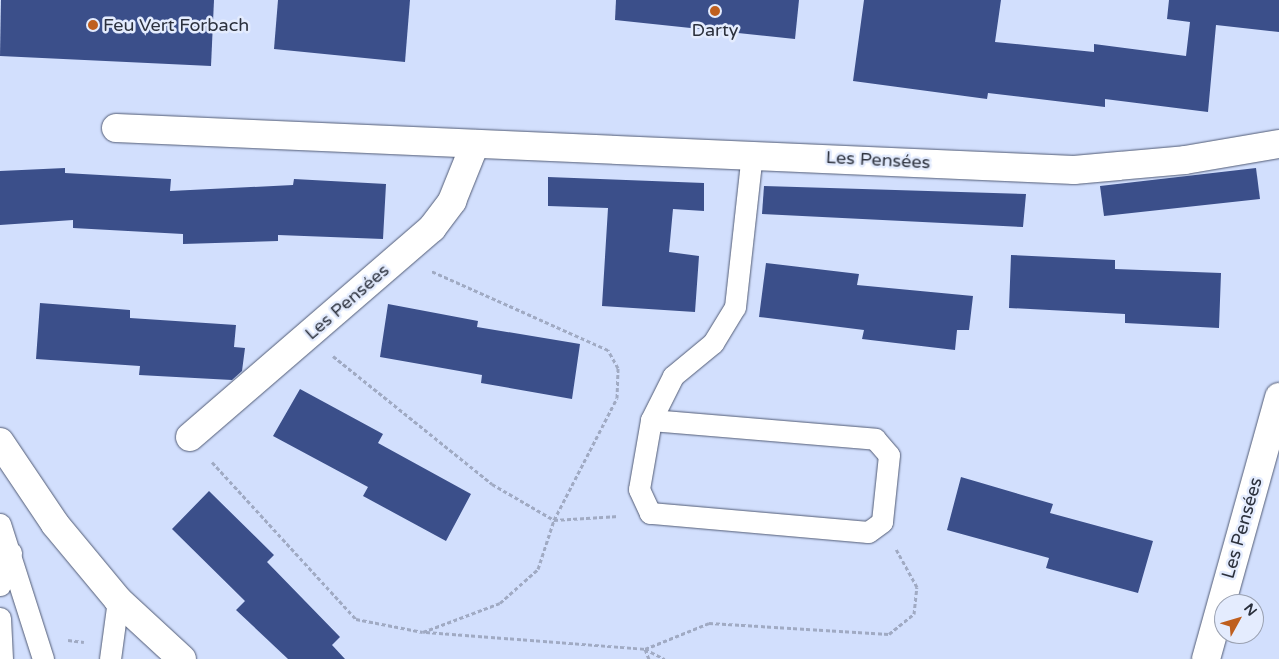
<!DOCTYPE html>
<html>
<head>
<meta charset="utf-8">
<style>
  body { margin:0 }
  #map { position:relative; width:1279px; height:659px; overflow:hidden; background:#d2dffd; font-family:"Varela Round",sans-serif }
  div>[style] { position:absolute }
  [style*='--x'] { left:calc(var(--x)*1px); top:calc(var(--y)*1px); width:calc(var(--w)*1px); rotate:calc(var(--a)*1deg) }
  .building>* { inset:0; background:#3b4f8a }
  .path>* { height:3px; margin-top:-1.5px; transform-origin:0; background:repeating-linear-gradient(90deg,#a0aac3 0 4px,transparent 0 6.5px) }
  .roads { filter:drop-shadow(0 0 1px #515b75) drop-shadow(0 0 1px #515b75) }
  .lane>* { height:21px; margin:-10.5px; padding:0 10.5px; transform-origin:10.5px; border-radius:10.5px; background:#fff }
  .street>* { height:28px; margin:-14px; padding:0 14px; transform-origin:14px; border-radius:14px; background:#fff }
  .dots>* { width:14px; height:14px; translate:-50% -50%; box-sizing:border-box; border:2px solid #e4ecfe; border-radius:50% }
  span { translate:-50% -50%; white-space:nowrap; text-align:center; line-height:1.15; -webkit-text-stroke:5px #e4ecfe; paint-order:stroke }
  .poi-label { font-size:18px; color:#2c313d }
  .left { translate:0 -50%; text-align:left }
  .street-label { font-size:18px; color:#2c313d }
  .north { position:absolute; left:1214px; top:594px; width:50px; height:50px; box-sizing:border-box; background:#e4ecfe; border:1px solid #9aa1b1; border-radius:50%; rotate:51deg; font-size:14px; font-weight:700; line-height:20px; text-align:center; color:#2c313d }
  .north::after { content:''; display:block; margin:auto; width:18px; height:22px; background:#bf5f1e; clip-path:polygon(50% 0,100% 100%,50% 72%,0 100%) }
</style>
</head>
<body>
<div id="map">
  <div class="building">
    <div style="clip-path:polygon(1px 0,214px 0,211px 66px,0 56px)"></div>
    <div style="clip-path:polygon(278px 0,410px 0,405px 62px,274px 49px)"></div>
    <div style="clip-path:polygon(616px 0,799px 0,795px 39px,615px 20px)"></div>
    <div style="clip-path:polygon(864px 0,1001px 0,995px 42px,1094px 52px,1094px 44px,1186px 56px,1190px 22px,1167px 19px,1169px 0,1279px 0,1279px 32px,1216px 25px,1208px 112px,1105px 99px,1105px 107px,988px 93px,987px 99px,853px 81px)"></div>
    <div style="clip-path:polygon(65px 168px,65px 173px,171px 179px,170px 191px,293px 185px,294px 179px,386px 184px,383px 239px,278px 235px,278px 241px,183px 244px,183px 234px,73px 228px,73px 220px,0 225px,0 171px)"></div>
    <div style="clip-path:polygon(1256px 168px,1260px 199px,1104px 216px,1100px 186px)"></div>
    <div style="clip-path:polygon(548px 177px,704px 183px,704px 211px,673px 209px,669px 252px,699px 256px,695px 312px,602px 306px,608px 208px,548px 206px)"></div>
    <div style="clip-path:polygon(764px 186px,1026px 194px,1023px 227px,762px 214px)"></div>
    <div style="clip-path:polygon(1011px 255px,1115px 260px,1115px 269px,1221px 273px,1219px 328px,1125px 323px,1125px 314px,1009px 308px)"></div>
    <div style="clip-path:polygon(766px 263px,859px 274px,857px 285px,973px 296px,969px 330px,957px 330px,955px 350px,862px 339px,864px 330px,759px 317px)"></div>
    <div style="clip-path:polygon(40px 303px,130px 310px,130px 318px,236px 325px,234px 347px,245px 348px,242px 371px,232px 380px,139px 375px,140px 366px,36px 359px)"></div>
    <div style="clip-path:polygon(388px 304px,478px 321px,477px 327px,580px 344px,572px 399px,481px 383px,482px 375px,380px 357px)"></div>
    <div style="clip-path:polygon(300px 389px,383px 434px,378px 443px,471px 494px,446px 541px,363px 496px,368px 487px,273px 436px)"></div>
    <div style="clip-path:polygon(961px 477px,1053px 504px,1050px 513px,1153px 541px,1138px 593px,1046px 568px,1049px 558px,947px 530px)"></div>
    <div style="clip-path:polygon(209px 491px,274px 555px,267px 562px,340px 637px,332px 645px,345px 659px,288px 659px,236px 610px,245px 601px,172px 529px)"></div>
  </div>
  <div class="path">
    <div style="--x:333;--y:356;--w:204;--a:38.8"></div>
    <div style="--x:492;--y:484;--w:72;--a:30.1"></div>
    <div style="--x:554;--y:520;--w:65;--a:-3.5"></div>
    <div style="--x:212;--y:462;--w:213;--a:47.5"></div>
    <div style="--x:356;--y:619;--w:68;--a:11"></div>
    <div style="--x:423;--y:632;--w:82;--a:-20.6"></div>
    <div style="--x:500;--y:603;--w:51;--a:-41.8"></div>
    <div style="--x:538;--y:569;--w:52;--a:-71.9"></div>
    <div style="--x:554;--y:520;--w:137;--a:-62.7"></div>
    <div style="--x:617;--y:398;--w:30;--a:-88"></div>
    <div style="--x:618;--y:368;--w:21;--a:-119"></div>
    <div style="--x:608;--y:350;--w:194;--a:-155.9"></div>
    <div style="--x:426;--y:632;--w:220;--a:4.4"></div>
    <div style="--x:645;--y:649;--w:69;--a:-22.1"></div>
    <div style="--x:709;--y:623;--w:180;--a:3.5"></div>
    <div style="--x:889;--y:634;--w:32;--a:-39"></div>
    <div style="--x:914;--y:614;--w:27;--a:-84"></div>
    <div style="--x:917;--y:587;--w:43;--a:-118.9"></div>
    <div style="--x:68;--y:640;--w:16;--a:7"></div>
    <div style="--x:649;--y:659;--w:11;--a:-112"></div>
    <div style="--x:645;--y:649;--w:22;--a:27"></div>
  </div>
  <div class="roads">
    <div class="lane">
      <div style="--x:651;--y:420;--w:225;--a:4.8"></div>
      <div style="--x:875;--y:439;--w:21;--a:49"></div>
      <div style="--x:889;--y:455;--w:67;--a:96"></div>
      <div style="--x:882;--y:522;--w:17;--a:144"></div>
      <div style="--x:868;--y:532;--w:219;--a:-175"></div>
      <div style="--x:650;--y:513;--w:26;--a:-115"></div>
      <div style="--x:639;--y:489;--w:70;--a:-80.1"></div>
      <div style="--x:651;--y:420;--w:49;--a:-63.4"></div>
      <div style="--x:673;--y:376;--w:52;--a:-39.5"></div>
      <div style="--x:713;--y:343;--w:42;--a:-58.6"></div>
      <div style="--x:735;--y:307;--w:154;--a:-83.7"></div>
      <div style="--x:0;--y:524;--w:142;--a:72.3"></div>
      <div style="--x:0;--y:585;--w:34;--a:-71"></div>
      <div style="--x:0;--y:618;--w:41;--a:87.2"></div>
      <div style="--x:110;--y:659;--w:60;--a:-82.3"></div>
    </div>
    <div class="street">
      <div style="--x:116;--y:128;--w:959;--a:2.51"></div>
      <div style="--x:1074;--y:170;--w:111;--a:-5.1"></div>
      <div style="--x:1185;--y:160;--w:95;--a:-9.7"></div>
      <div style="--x:190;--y:437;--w:320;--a:-40.8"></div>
      <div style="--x:432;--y:228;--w:34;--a:-53"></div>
      <div style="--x:452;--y:201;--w:61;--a:-68"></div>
      <div style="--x:0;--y:442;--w:99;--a:56.1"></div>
      <div style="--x:55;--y:524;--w:99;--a:50.3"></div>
      <div style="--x:118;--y:600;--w:87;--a:42.7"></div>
      <div style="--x:1206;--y:659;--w:272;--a:-74.4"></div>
    </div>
  </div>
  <div class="dots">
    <div style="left:715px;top:11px;background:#bf5f1e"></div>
    <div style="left:93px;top:25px;background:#bf5f1e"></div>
  </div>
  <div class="poi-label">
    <span class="left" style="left:103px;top:25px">Feu Vert Forbach</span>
    <span style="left:715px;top:30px">Darty</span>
  </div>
  <div class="street-label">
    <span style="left:878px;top:160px;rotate:3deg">Les Pensées</span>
    <span style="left:347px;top:302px;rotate:-41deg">Les Pensées</span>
    <span style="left:1242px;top:528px;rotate:-74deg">Les Pensées</span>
  </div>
  <div class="north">N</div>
</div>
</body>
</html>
